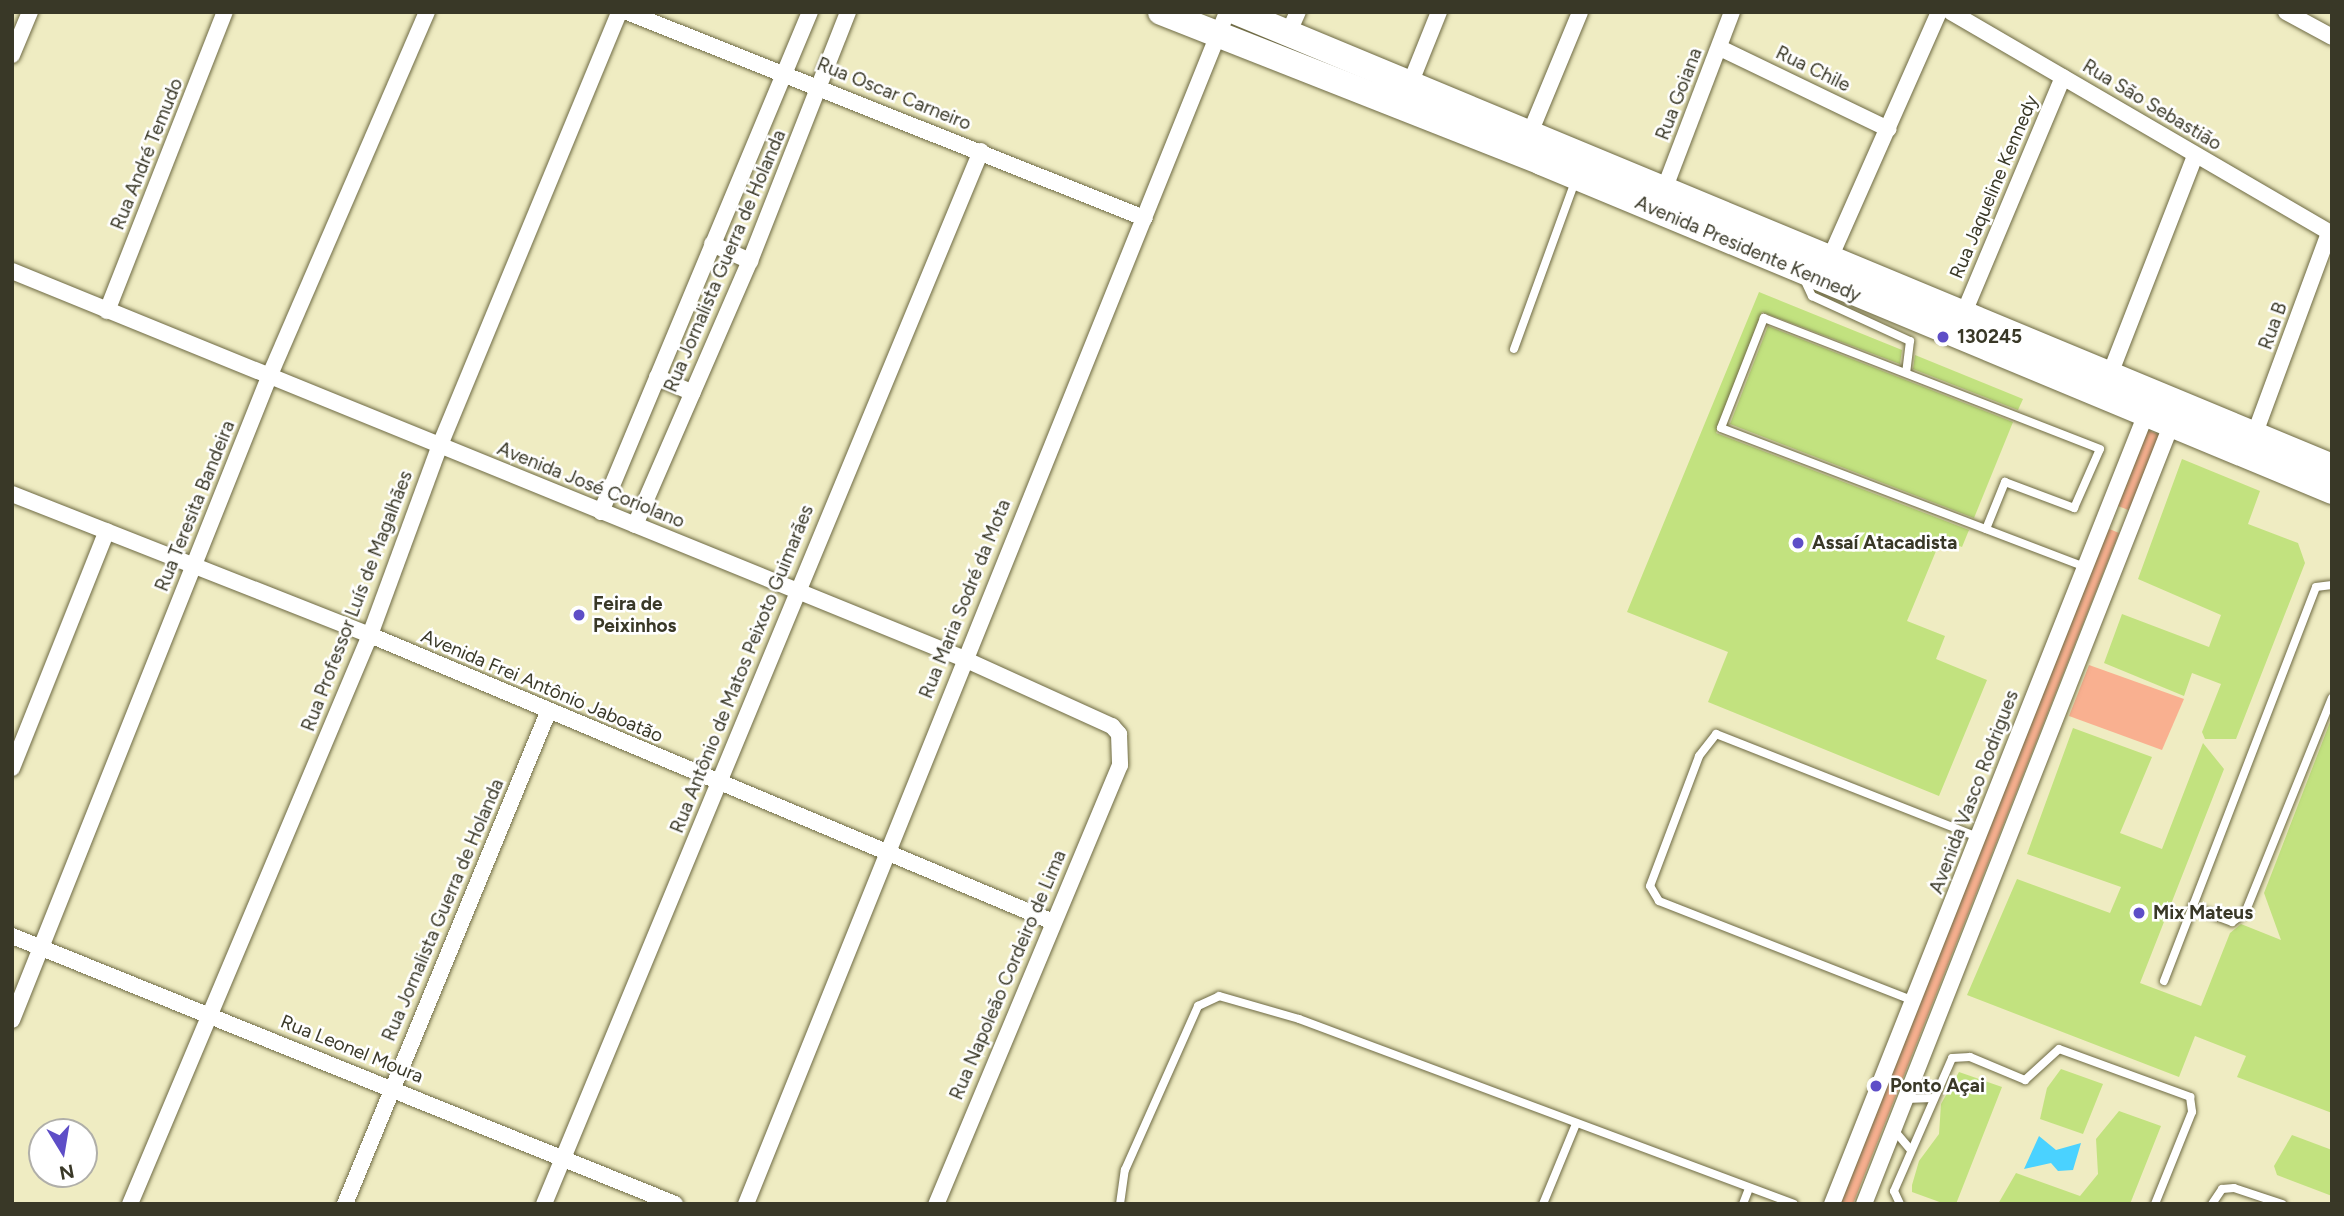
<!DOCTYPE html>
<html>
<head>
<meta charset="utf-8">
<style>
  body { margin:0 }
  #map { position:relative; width:2344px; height:1216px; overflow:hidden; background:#efecc2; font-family:Figtree,sans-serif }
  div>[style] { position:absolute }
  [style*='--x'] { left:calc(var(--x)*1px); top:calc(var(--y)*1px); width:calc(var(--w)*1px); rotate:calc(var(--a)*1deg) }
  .green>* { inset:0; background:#f9b090 }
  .water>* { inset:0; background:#4ad2ff }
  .building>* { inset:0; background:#c2e27f }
  .roads { filter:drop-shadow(0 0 2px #6e6a44) drop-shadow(0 0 2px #6e6a44) }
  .lane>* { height:8px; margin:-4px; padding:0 4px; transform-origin:4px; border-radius:4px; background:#fff }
  .street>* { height:16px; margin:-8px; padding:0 8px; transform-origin:8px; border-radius:8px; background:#fff }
  .primary>* { height:26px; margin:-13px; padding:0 13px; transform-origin:13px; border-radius:13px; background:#fff }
  .dots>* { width:19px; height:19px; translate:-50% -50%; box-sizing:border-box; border:4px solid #fff; border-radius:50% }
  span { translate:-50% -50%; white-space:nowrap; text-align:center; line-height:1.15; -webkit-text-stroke:5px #fff; paint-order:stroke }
  .street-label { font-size:19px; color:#393827 }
  .poi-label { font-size:19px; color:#393827; font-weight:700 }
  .left { translate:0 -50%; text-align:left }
  .frame { position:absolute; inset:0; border:14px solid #393827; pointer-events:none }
  .north { position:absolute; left:28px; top:1118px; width:70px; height:70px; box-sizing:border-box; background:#fff; border:2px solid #b0afa9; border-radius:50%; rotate:169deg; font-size:19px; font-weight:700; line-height:28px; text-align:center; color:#393827 }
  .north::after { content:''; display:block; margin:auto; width:24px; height:32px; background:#5e4ec7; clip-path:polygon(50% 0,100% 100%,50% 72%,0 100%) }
</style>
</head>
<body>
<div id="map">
  <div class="green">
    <div style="clip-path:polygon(2148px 430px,2160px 435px,2131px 511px,2118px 506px)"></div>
    <div style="clip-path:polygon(2107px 528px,2119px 533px,1853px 1204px,1840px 1204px)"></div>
    <div style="clip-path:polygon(2089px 665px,2184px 699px,2162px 750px,2069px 716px)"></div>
  </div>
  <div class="water">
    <div style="clip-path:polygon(2039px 1136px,2056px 1150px,2081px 1143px,2073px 1170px,2058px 1171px,2051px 1163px,2024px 1169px)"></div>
  </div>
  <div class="building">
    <div style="clip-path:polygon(1759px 292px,1902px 350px,1900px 364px,1762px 312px,1716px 433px,1969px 530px,1962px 547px,1941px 539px,1907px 621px,1945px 636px,1936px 659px,1987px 680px,1939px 796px,1708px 702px,1728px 652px,1627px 612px)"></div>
    <div style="clip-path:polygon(1768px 326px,2013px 422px,1974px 518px,1730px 424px)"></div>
    <div style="clip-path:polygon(1915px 355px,2023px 399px,2018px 410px,1913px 369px)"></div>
    <div style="clip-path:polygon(2182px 459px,2260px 491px,2248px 524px,2298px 543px,2305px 563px,2236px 739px,2205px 739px,2202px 732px,2221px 684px,2192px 673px,2184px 696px,2104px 663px,2122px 614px,2209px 647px,2221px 615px,2138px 579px)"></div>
    <div style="clip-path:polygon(2332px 717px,2332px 1113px,2237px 1077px,2246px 1056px,2195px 1036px,2179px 1077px,1967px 995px,2017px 879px,2110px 913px,2121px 887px,2027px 854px,2073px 728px,2152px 757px,2120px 833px,2162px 849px,2203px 743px,2224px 769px,2140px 983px,2201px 1006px,2230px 933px,2241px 924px,2281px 940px,2264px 893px)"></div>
    <div style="clip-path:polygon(2061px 1069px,2103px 1084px,2083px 1134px,2040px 1119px,2047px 1088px)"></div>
    <div style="clip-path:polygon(1959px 1072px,2002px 1087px,1956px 1204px,1945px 1204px,1912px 1192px,1912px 1185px,1919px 1161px,1939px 1134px,1941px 1104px)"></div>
    <div style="clip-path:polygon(2119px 1111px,2161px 1126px,2130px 1204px,1998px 1204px,2016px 1173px,2080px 1196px,2098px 1174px,2096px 1139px)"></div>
    <div style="clip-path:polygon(2292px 1135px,2332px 1150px,2332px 1196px,2277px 1175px,2274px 1166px)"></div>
  </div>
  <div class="roads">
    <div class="lane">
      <div style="--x:1804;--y:279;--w:19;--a:65"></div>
      <div style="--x:1812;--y:296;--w:108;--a:24.7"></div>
      <div style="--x:1910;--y:341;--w:31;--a:97"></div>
      <div style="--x:1514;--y:349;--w:179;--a:-70"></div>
      <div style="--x:1986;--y:529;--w:51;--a:-68"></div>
      <div style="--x:2005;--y:482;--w:74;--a:20.6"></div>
      <div style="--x:2074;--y:508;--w:64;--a:-66.2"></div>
      <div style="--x:2100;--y:449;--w:361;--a:-158.7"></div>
      <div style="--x:1764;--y:318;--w:118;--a:111.4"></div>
      <div style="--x:1721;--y:428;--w:390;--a:20.9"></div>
      <div style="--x:2192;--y:907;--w:43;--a:20.6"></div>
      <div style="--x:2232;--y:922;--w:16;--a:-35"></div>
      <div style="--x:2245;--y:913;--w:232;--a:-68"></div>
      <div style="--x:2164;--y:981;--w:422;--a:-68.9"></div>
      <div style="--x:2316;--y:587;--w:16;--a:-7"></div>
      <div style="--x:1914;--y:1001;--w:274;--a:-158.6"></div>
      <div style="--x:1659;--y:901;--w:17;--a:-121"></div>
      <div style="--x:1650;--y:886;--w:139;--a:-69.3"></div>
      <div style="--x:1699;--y:756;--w:28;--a:-52"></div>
      <div style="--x:1716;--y:734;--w:282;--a:21.5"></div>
      <div style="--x:1906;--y:1099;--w:27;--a:-2"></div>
      <div style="--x:1894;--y:1130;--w:26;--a:50"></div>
      <div style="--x:1120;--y:1204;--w:34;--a:-82"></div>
      <div style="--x:1125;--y:1170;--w:180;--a:-66"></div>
      <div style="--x:1198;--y:1006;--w:23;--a:-25"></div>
      <div style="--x:1219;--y:996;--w:83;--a:16"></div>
      <div style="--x:1299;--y:1019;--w:528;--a:20.49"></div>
      <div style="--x:1543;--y:1204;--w:87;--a:-67.6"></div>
      <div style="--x:1743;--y:1204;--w:17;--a:-69"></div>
      <div style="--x:1900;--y:1204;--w:14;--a:-115"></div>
      <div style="--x:1894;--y:1191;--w:145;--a:-66.4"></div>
      <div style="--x:1952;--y:1058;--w:18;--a:-3"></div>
      <div style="--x:1970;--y:1057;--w:60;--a:22.7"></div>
      <div style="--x:2025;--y:1080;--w:46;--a:-42.4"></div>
      <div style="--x:2059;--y:1049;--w:140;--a:20.1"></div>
      <div style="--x:2190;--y:1097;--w:15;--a:82"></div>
      <div style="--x:2192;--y:1112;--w:99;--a:111.9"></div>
      <div style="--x:2212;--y:1204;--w:18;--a:-56"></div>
      <div style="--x:2222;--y:1189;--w:12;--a:-5"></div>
      <div style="--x:2234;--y:1188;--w:51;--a:18.4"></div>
    </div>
    <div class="street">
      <div style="--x:627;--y:12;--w:557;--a:21.72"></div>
      <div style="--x:1951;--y:12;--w:441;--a:30.2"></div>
      <div style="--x:2286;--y:12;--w:52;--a:28.5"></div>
      <div style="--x:1288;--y:34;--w:24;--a:-66"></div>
      <div style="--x:1720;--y:48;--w:187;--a:25.7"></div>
      <div style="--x:12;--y:55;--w:47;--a:-67.3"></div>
      <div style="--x:1410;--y:84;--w:78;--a:-68.1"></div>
      <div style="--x:1530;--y:133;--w:131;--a:-67.5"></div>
      <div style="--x:1664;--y:190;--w:191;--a:-69.1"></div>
      <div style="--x:712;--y:244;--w:42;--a:24.1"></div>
      <div style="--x:1830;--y:258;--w:269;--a:-66.1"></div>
      <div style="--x:12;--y:271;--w:1026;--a:22.16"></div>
      <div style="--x:962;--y:658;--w:165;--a:24.4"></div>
      <div style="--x:1112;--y:726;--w:11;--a:49"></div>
      <div style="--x:1119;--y:734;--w:31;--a:88"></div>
      <div style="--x:1120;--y:765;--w:476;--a:112.7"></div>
      <div style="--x:107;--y:311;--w:321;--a:-68.5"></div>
      <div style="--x:1963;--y:315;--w:258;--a:-67.2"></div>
      <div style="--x:2110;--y:374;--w:234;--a:-68.7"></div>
      <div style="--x:657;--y:377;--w:39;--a:24"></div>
      <div style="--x:2255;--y:433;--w:213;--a:-69.7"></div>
      <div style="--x:12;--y:494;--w:385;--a:21.5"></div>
      <div style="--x:370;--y:635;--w:741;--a:22.79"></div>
      <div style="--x:601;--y:512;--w:542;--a:-67.32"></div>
      <div style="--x:635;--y:525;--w:288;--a:-66.5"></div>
      <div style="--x:750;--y:261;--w:268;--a:-68.5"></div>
      <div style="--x:12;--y:768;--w:255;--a:-68.2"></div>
      <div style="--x:12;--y:936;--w:715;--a:22.01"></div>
      <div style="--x:12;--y:1020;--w:692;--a:-68.21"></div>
      <div style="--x:269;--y:377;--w:398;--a:-66.6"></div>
      <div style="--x:130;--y:1204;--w:618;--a:-67.13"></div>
      <div style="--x:370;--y:635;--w:202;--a:-69.8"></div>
      <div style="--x:440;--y:445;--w:469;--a:-67.5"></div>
      <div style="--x:345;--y:1204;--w:534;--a:-67.56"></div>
      <div style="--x:544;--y:1204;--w:1140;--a:-67.46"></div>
      <div style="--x:746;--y:1204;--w:1285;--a:-68.02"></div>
      <div style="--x:1832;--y:1204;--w:859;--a:-68.33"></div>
      <div style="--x:1864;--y:1204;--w:845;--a:-68.48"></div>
    </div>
    <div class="primary">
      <div style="--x:1161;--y:12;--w:409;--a:21.5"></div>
      <div style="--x:1541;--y:162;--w:857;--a:22.58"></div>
      <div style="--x:1237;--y:12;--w:1186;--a:22.56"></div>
    </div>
  </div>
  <div class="dots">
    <div style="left:1943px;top:337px;background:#5e4ec7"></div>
    <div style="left:1798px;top:543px;background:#5e4ec7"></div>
    <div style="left:579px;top:615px;background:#5e4ec7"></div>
    <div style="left:2139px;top:913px;background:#5e4ec7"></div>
    <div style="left:1876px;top:1086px;background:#5e4ec7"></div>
  </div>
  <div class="street-label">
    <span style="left:1813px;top:69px;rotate:26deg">Rua Chile</span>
    <span style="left:894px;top:94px;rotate:22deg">Rua Oscar Carneiro</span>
    <span style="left:1679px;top:94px;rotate:-69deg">Rua Goiana</span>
    <span style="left:2152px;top:105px;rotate:31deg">Rua São Sebastião</span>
    <span style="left:147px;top:154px;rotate:-68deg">Rua André Temudo</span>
    <span style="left:1994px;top:187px;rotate:-67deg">Rua Jaqueline Kennedy</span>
    <span style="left:1748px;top:249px;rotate:23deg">Avenida Presidente Kennedy</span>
    <span style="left:725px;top:261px;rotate:-67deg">Rua Jornalista Guerra de Holanda</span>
    <span style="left:2273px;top:326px;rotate:-70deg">Rua B</span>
    <span style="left:591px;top:485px;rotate:22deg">Avenida José Coriolano</span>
    <span style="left:195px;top:506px;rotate:-68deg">Rua Teresita Bandeira</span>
    <span style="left:965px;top:599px;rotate:-68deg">Rua Maria Sodré da Mota</span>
    <span style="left:357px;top:601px;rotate:-69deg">Rua Professor Luís de Magalhães</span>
    <span style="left:742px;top:669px;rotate:-68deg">Rua Antônio de Matos Peixoto Guimarães</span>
    <span style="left:542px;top:686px;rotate:23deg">Avenida Frei Antônio Jaboatão</span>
    <span style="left:1974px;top:792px;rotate:-69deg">Avenida Vasco Rodrigues</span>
    <span style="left:443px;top:910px;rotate:-67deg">Rua Jornalista Guerra de Holanda</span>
    <span style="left:1008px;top:975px;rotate:-67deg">Rua Napoleão Cordeiro de Lima</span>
    <span style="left:352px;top:1049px;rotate:22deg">Rua Leonel Moura</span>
  </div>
  <div class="poi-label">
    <span class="left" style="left:1957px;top:337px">130245</span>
    <span class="left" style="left:1812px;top:543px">Assaí Atacadista</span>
    <span class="left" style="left:593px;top:615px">Feira de<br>Peixinhos</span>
    <span class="left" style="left:2153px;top:913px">Mix Mateus</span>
    <span class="left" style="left:1890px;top:1086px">Ponto Açai</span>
  </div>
  <div class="frame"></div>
  <div class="north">N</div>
</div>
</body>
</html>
